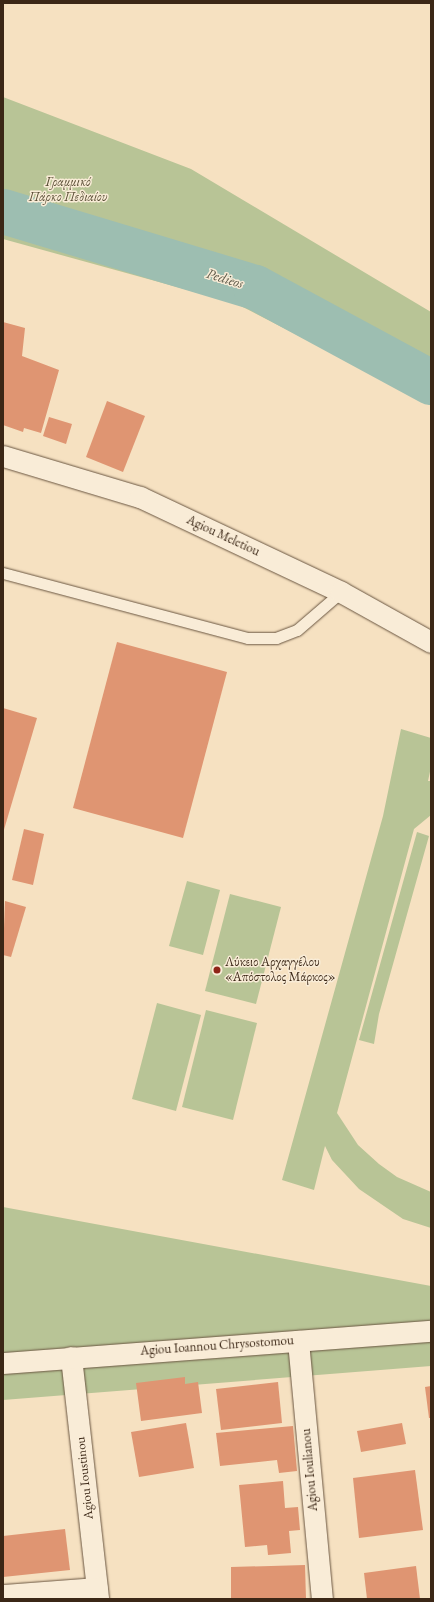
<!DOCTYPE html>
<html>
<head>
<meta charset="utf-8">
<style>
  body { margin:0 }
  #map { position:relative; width:434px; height:1602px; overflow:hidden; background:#f6e1c1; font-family:"EB Garamond",serif }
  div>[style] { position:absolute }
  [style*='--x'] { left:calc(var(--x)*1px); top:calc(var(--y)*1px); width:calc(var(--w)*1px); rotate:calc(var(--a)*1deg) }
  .green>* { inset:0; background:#b8c496 }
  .river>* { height:45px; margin:-22.5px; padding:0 22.5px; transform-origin:22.5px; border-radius:22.5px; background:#9dbeb1 }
  .building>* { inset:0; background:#df9572 }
  .roads { filter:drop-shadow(0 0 1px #6a5641) drop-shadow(0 0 1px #6a5641) }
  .lane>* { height:11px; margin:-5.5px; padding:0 5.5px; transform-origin:5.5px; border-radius:5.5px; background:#f9ecd7 }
  .street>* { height:21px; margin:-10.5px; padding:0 10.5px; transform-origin:10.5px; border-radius:10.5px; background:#f9ecd7 }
  .dots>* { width:11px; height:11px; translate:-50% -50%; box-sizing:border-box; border:2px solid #f9ecd7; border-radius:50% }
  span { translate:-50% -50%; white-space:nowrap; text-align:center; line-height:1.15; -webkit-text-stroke:3px #f9ecd7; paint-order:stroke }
  .park-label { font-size:13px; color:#5a4e36; font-style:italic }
  .street-label { font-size:13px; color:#3b2716 }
  .poi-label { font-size:13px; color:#3b2716 }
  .left { translate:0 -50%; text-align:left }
  .water-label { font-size:14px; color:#585444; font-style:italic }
  .frame { position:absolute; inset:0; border:4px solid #3b2716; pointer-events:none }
</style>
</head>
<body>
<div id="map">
  <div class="green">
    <div style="clip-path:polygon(3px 97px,191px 169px,431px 312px,431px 404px,235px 303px,3px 239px)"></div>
    <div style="clip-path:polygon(401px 729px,431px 738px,431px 767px,428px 781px,431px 781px,431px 815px,414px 829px,337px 1113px,358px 1145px,379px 1164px,397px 1177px,431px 1192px,431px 1228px,403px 1219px,359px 1189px,332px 1160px,325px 1146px,314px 1190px,282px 1180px,383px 816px)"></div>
    <div style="clip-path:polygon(417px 832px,429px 836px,379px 1014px,374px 1044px,359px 1040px)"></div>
    <div style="clip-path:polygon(187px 881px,220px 890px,203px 955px,169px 946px)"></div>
    <div style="clip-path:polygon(230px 894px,281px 907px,256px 1004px,205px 991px)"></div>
    <div style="clip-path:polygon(157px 1003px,201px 1015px,176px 1111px,132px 1099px)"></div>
    <div style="clip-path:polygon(206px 1010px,257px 1023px,233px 1120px,182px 1107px)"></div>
    <div style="clip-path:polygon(3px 1207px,431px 1286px,431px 1366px,3px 1400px)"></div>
  </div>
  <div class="river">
    <div style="--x:3;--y:211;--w:263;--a:16.8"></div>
    <div style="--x:255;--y:287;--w:200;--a:28.4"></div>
  </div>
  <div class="building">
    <div style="clip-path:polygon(3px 322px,25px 328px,22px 356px,59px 370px,41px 433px,24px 428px,23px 432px,3px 425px)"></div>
    <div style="clip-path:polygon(107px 401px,145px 416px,123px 472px,86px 457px)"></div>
    <div style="clip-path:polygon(49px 417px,72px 424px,66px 444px,43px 436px)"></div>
    <div style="clip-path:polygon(117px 642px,227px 672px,183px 838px,73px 808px)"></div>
    <div style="clip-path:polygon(3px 708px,37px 718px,3px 833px)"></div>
    <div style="clip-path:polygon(24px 829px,44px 834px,33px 885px,12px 880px)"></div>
    <div style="clip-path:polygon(5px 901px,26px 907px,11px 957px,3px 955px)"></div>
    <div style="clip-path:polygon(185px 1377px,185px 1384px,198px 1382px,202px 1413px,141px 1421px,136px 1383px)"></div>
    <div style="clip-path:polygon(278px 1382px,282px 1423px,221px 1430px,216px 1389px)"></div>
    <div style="clip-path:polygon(431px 1386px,431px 1418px,429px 1418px,425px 1387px)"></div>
    <div style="clip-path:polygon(186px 1423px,194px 1468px,139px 1477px,131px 1432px)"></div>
    <div style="clip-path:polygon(402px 1423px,406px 1444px,361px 1452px,357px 1431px)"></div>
    <div style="clip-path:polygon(293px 1426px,297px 1471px,279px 1473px,277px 1460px,220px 1466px,216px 1433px)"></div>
    <div style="clip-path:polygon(415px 1470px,423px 1530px,359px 1538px,353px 1478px)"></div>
    <div style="clip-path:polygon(283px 1481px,285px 1508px,298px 1507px,300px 1530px,289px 1531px,291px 1553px,268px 1555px,267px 1545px,245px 1547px,239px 1485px)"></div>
    <div style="clip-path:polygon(65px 1529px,70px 1570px,3px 1577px,3px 1536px)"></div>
    <div style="clip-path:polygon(305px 1565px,306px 1599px,231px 1599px,231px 1567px)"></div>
    <div style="clip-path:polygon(416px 1566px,420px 1599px,367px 1599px,364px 1573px)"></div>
  </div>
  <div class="roads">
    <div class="lane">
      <div style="--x:3;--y:573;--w:253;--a:14.9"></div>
      <div style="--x:248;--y:638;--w:28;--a:0"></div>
      <div style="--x:276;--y:638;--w:22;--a:-21"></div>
      <div style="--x:297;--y:630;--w:58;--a:-40.8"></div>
    </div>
    <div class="street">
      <div style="--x:3;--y:456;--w:143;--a:16.7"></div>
      <div style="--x:140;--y:497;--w:222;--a:25.3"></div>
      <div style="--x:341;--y:592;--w:103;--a:29.1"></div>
      <div style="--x:298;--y:1341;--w:259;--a:84.7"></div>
      <div style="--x:71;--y:1357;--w:244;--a:83.6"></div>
      <div style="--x:3;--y:1363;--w:429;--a:-4.3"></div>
      <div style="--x:3;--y:1595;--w:94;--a:-4.3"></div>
    </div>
  </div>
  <div class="dots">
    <div style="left:217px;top:970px;background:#8f2418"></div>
  </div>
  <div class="park-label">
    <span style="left:68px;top:190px">Γραμμικό<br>Πάρκο Πεδιαίου</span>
  </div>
  <div class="street-label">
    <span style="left:223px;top:536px;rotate:25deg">Agiou Meletiou</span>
    <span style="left:217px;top:1346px;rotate:-4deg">Agiou Ioannou Chrysostomou</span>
    <span style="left:310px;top:1470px;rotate:-95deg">Agiou Ioulianou</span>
    <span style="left:85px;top:1478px;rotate:-96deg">Agiou Ioustinou</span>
  </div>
  <div class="poi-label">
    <span class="left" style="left:225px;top:970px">Λύκειο Αρχαγγέλου<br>«Απόστολος Μάρκος»</span>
  </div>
  <div class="water-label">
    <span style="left:225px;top:278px;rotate:17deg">Pedieos</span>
  </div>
  <div class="frame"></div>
</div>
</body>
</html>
